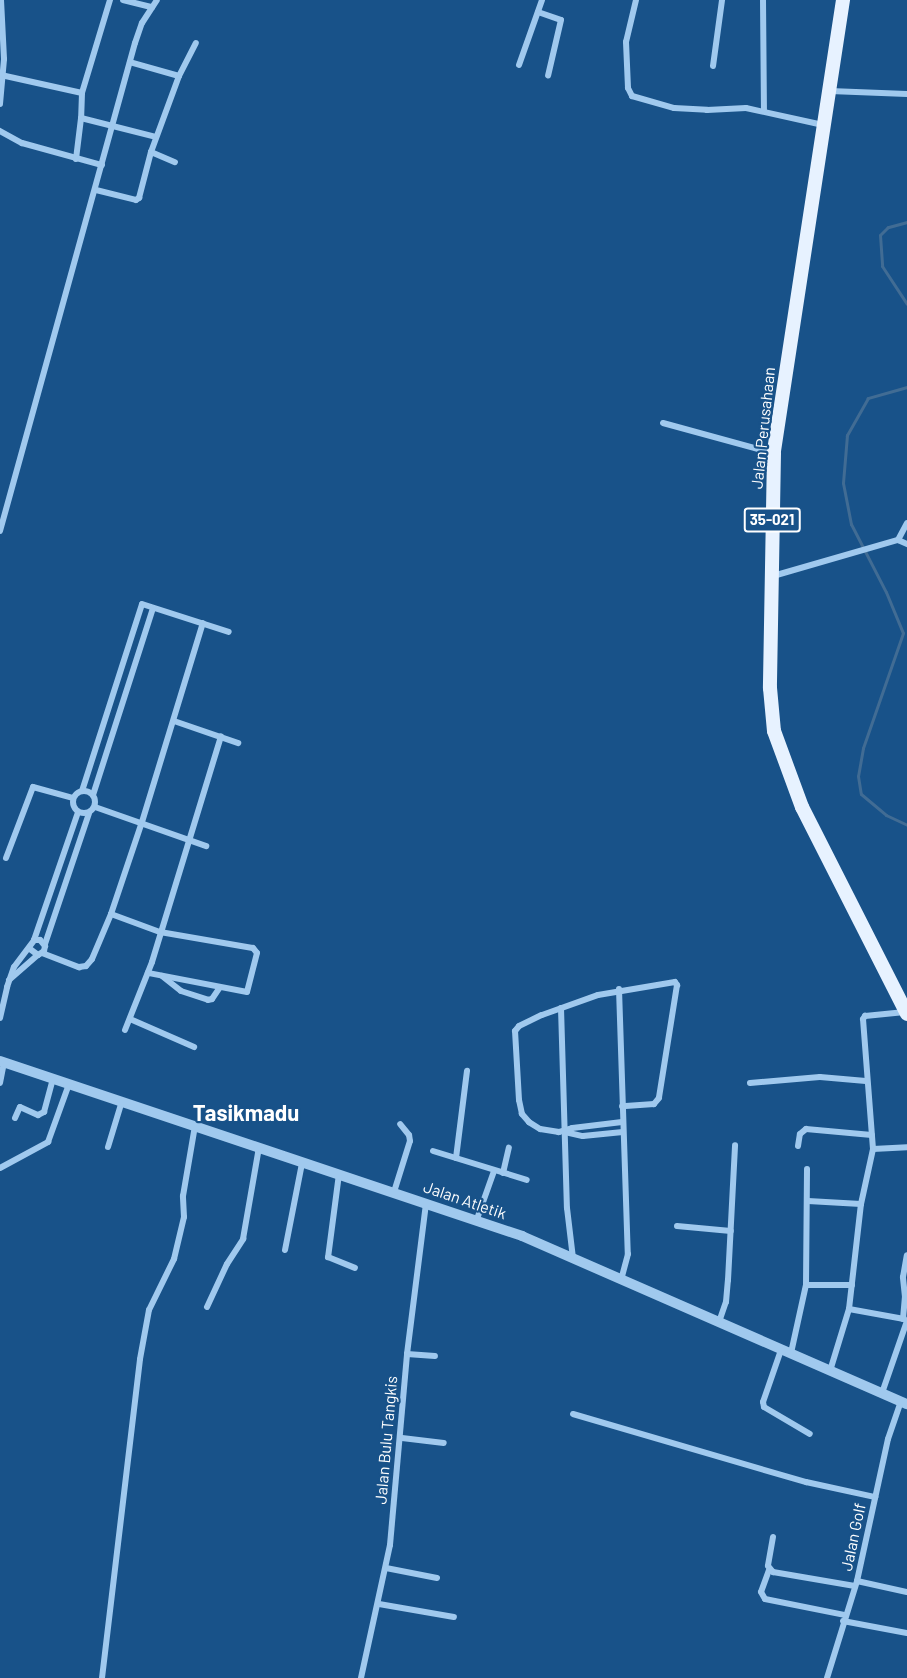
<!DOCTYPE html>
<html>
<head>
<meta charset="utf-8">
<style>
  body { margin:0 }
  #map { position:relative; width:907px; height:1678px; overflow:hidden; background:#185289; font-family:Barlow,sans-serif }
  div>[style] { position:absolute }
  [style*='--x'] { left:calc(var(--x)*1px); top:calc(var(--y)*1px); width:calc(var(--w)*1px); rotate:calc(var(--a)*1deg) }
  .stream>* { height:3px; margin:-1.5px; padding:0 1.5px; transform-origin:1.5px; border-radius:1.5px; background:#416c94 }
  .minor>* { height:6px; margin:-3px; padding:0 3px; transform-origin:3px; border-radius:3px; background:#a0c9ee }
  .minor>.ring { margin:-3px; padding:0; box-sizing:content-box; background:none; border:6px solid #a0c9ee; border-radius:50% }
  .tertiary>* { height:10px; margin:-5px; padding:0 5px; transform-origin:5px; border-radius:5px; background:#a0c9ee }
  .primary>* { height:14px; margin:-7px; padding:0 7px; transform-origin:7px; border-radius:7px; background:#e7f2ff }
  span { translate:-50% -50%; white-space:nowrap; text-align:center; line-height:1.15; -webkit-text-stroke:4.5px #185289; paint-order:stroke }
  .shield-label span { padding:2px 4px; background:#185289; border:2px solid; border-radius:4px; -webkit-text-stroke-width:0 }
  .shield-label { font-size:15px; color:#fff; font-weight:700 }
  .street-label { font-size:16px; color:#fff }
  .district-label { font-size:22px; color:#fff; font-weight:700 }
</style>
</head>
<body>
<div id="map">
  <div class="stream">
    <div style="--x:907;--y:222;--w:20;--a:165"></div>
    <div style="--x:888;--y:227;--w:11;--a:135"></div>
    <div style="--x:880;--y:235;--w:31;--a:86"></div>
    <div style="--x:882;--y:266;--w:45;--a:56.7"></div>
    <div style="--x:907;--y:387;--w:41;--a:164.2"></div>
    <div style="--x:868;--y:398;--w:43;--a:119.6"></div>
    <div style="--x:847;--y:435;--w:48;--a:94.8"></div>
    <div style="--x:843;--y:483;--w:42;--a:79"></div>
    <div style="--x:851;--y:524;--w:76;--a:62.8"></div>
    <div style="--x:886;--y:592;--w:44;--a:67.5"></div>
    <div style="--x:903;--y:633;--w:122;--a:109.2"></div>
    <div style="--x:863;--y:748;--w:28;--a:100"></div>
    <div style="--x:858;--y:776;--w:18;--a:81"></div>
    <div style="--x:861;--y:794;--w:33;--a:40"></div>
    <div style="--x:886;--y:815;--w:23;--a:25"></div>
  </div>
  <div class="minor">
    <div style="--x:110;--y:0;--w:97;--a:106.8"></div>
    <div style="--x:82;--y:93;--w:25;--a:92"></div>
    <div style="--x:81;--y:118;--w:77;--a:14.2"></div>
    <div style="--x:123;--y:0;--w:30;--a:14"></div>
    <div style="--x:636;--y:0;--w:43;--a:103.4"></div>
    <div style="--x:626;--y:42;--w:46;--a:87.5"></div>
    <div style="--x:628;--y:88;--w:9;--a:63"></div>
    <div style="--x:632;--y:96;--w:44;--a:15.9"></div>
    <div style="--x:674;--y:108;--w:33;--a:3"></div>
    <div style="--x:707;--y:110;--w:39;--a:-3"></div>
    <div style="--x:746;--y:108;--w:79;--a:12.4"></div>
    <div style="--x:763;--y:0;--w:111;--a:89.5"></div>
    <div style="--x:538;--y:12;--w:24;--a:19"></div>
    <div style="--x:561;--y:20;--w:57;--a:103.1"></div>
    <div style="--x:519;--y:65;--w:69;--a:-70.5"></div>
    <div style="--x:713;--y:66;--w:67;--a:-82.2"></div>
    <div style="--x:1;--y:75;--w:83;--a:12.5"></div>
    <div style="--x:179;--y:76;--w:37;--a:-63"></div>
    <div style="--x:830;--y:91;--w:77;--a:2.2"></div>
    <div style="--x:0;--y:104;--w:45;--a:-84.9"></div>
    <div style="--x:4;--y:59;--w:59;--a:-92.9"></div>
    <div style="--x:0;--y:131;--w:25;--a:29"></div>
    <div style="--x:22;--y:143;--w:83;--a:15.4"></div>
    <div style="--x:151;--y:152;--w:26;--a:23"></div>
    <div style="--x:76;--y:159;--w:41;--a:-83"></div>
    <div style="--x:96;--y:190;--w:41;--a:14"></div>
    <div style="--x:136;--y:200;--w:4;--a:-34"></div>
    <div style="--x:139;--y:198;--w:48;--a:-75.4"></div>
    <div style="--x:151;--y:152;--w:81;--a:-69.8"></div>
    <div style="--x:179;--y:76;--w:51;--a:-164.1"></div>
    <div style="--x:663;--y:423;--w:114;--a:15.3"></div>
    <div style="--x:0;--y:531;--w:506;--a:-74.54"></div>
    <div style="--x:135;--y:43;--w:21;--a:-71"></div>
    <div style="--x:142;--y:23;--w:27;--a:-57"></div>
    <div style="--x:898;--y:540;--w:19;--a:-62"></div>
    <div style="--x:773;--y:576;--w:130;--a:-16.1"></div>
    <div style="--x:898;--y:540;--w:10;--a:24"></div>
    <div style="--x:174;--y:721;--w:68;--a:19"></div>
    <div class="ring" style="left:73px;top:791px;width:16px;height:16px"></div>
    <div style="--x:82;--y:791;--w:196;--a:-72.2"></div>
    <div style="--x:142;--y:604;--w:91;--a:17.8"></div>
    <div style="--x:93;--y:795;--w:196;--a:-72.2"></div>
    <div style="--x:95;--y:807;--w:118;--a:19.4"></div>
    <div style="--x:6;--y:858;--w:76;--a:-69.2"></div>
    <div style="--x:33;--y:787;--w:41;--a:15.4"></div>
    <div style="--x:111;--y:914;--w:52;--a:20.2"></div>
    <div style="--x:160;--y:932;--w:94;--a:9.8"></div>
    <div style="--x:253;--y:948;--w:6;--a:51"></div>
    <div style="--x:257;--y:953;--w:40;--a:104.4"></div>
    <div style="--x:247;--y:992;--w:101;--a:-169.1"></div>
    <div style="--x:34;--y:940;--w:135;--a:-71"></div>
    <div style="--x:45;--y:944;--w:138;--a:-71.4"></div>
    <div style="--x:42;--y:953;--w:40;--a:21"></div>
    <div style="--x:79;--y:967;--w:7;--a:-8"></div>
    <div style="--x:86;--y:966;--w:9;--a:-49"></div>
    <div style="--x:92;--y:959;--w:49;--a:-67.1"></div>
    <div style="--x:111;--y:914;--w:97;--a:-71.4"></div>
    <div style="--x:142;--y:822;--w:208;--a:-73"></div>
    <div style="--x:162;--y:976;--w:24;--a:38"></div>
    <div style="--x:181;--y:991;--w:28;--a:18"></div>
    <div style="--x:208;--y:1000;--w:4;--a:-14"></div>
    <div style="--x:212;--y:999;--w:14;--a:-56"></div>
    <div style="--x:9;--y:980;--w:38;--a:-41"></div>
    <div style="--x:619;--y:989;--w:265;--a:88.1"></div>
    <div style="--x:628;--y:1254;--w:27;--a:105"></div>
    <div style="--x:561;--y:1008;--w:200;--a:88.3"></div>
    <div style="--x:567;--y:1208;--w:50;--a:83.2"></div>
    <div style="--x:0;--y:1018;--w:32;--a:-77"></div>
    <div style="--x:7;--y:987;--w:21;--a:-71"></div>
    <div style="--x:14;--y:967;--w:34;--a:-53"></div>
    <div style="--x:34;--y:940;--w:6;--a:0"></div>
    <div style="--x:40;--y:940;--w:8;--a:50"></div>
    <div style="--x:45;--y:946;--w:5;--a:101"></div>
    <div style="--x:44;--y:951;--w:7;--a:146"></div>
    <div style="--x:38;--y:955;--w:10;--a:-143"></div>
    <div style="--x:130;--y:1019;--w:70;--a:23.6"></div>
    <div style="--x:125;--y:1030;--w:73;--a:-68.3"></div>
    <div style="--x:152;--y:962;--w:236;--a:-73"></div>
    <div style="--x:0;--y:1083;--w:21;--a:-79"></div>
    <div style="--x:750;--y:1083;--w:70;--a:-4.9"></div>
    <div style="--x:820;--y:1077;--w:46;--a:5"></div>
    <div style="--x:15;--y:1118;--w:12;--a:-66"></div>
    <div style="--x:20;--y:1107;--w:20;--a:24"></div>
    <div style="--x:38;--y:1115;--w:7;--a:-27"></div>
    <div style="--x:44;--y:1112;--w:35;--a:-75"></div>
    <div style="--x:622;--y:1122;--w:50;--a:173.2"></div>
    <div style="--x:572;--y:1128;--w:14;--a:163"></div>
    <div style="--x:559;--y:1132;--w:19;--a:-171"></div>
    <div style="--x:540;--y:1129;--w:13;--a:-148"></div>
    <div style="--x:529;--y:1122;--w:11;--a:-131"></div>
    <div style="--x:522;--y:1114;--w:14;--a:-102"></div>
    <div style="--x:519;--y:1100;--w:69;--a:-93.3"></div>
    <div style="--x:515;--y:1031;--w:6;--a:-51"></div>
    <div style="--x:519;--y:1026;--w:25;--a:-26"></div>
    <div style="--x:542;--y:1015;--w:59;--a:-19.7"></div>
    <div style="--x:598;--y:995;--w:78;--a:-9.6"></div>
    <div style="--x:675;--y:982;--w:4;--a:56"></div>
    <div style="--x:677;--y:985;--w:114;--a:99.1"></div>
    <div style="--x:659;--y:1098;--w:8;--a:130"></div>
    <div style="--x:654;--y:1104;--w:32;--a:176"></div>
    <div style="--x:565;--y:1132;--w:18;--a:13"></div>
    <div style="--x:583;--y:1136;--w:40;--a:-5.7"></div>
    <div style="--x:798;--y:1146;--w:12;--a:-81"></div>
    <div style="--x:800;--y:1134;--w:8;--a:-40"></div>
    <div style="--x:806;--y:1129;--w:66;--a:5.2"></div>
    <div style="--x:108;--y:1147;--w:48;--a:-73.1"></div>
    <div style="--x:873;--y:1149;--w:34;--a:-3"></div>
    <div style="--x:433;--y:1151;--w:98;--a:17.1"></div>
    <div style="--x:456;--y:1158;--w:88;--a:-82.8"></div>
    <div style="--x:0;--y:1168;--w:55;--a:-28.4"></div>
    <div style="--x:48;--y:1142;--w:62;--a:-70.1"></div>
    <div style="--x:503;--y:1173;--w:26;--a:-77"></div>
    <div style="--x:339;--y:1174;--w:84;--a:97.5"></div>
    <div style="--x:328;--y:1257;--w:29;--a:22"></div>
    <div style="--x:394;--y:1192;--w:53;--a:-72.6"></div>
    <div style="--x:410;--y:1141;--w:6;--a:-99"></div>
    <div style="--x:409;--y:1135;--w:14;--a:-129"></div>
    <div style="--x:808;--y:1201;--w:53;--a:3.2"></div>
    <div style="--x:477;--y:1219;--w:51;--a:-70.5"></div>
    <div style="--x:677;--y:1226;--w:54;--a:5.3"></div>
    <div style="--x:285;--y:1250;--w:89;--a:-78.9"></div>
    <div style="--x:806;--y:1285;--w:46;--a:0"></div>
    <div style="--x:207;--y:1307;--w:47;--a:-65.1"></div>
    <div style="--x:227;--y:1264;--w:30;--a:-57"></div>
    <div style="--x:243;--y:1239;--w:93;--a:-80.1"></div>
    <div style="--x:849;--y:1309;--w:56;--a:10.3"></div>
    <div style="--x:903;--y:1319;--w:22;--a:-85"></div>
    <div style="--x:905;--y:1297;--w:20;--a:-96"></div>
    <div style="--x:903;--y:1277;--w:22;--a:-80"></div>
    <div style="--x:719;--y:1322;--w:21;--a:-71"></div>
    <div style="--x:726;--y:1302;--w:22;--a:-85"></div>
    <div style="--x:728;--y:1280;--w:135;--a:-87"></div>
    <div style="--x:781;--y:1350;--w:55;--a:109.1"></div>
    <div style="--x:763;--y:1402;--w:5;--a:79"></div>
    <div style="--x:764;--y:1407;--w:53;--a:30.4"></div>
    <div style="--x:791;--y:1353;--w:70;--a:-77.6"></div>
    <div style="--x:806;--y:1285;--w:116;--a:-89.5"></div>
    <div style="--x:407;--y:1354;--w:28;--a:4"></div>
    <div style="--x:830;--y:1371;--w:65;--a:-73"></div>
    <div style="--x:849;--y:1309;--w:106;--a:-83.5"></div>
    <div style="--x:861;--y:1204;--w:56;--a:-77.7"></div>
    <div style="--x:873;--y:1149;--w:130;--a:-94.4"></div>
    <div style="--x:863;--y:1019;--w:4;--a:-56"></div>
    <div style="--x:865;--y:1016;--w:40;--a:-5.7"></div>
    <div style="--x:882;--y:1393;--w:76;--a:-70.9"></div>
    <div style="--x:573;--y:1414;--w:243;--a:16.3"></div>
    <div style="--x:806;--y:1482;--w:71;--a:12.3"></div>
    <div style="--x:402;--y:1438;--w:42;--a:6.8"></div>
    <div style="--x:773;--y:1537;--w:29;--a:100"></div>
    <div style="--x:768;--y:1566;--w:8;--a:50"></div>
    <div style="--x:773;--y:1572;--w:83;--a:9.7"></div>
    <div style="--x:386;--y:1568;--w:52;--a:11.1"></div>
    <div style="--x:769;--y:1570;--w:23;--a:110"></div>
    <div style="--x:761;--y:1592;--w:8;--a:60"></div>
    <div style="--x:765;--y:1599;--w:82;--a:11.3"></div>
    <div style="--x:857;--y:1581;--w:51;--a:12.4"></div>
    <div style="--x:379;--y:1604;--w:76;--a:9.8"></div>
    <div style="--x:843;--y:1621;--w:65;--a:10.6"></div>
    <div style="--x:102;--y:1678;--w:321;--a:-83.2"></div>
    <div style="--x:140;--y:1359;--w:50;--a:-79.6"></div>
    <div style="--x:149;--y:1310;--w:57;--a:-63.9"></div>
    <div style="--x:174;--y:1259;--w:43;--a:-76.6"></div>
    <div style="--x:184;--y:1217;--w:21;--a:-93"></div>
    <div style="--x:183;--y:1196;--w:71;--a:-80.3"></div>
    <div style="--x:361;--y:1678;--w:136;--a:-77.7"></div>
    <div style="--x:390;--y:1545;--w:192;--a:-84.9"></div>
    <div style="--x:407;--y:1354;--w:152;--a:-82.8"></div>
    <div style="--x:827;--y:1678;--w:102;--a:-72.8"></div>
    <div style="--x:857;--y:1581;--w:145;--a:-77.7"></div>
    <div style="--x:888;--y:1439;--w:40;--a:-71.1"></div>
  </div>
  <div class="tertiary">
    <div style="--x:0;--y:1061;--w:551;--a:18.53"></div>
    <div style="--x:522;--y:1236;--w:420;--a:23.6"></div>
  </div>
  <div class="primary">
    <div style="--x:843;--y:0;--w:458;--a:98.7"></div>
    <div style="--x:774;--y:453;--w:235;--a:91"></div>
    <div style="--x:770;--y:688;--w:43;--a:84.7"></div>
    <div style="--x:774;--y:731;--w:81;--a:69.8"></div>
    <div style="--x:802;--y:807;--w:232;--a:63.1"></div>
  </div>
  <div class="shield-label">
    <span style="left:772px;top:520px">35-021</span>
  </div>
  <div class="street-label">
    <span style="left:763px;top:428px;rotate:-84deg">Jalan Perusahaan</span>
    <span style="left:465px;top:1200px;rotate:19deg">Jalan Atletik</span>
    <span style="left:386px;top:1440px;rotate:-85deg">Jalan Bulu Tangkis</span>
    <span style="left:853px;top:1537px;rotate:-78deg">Jalan Golf</span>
  </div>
  <div class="district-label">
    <span style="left:246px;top:1113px">Tasikmadu</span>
  </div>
</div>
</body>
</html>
